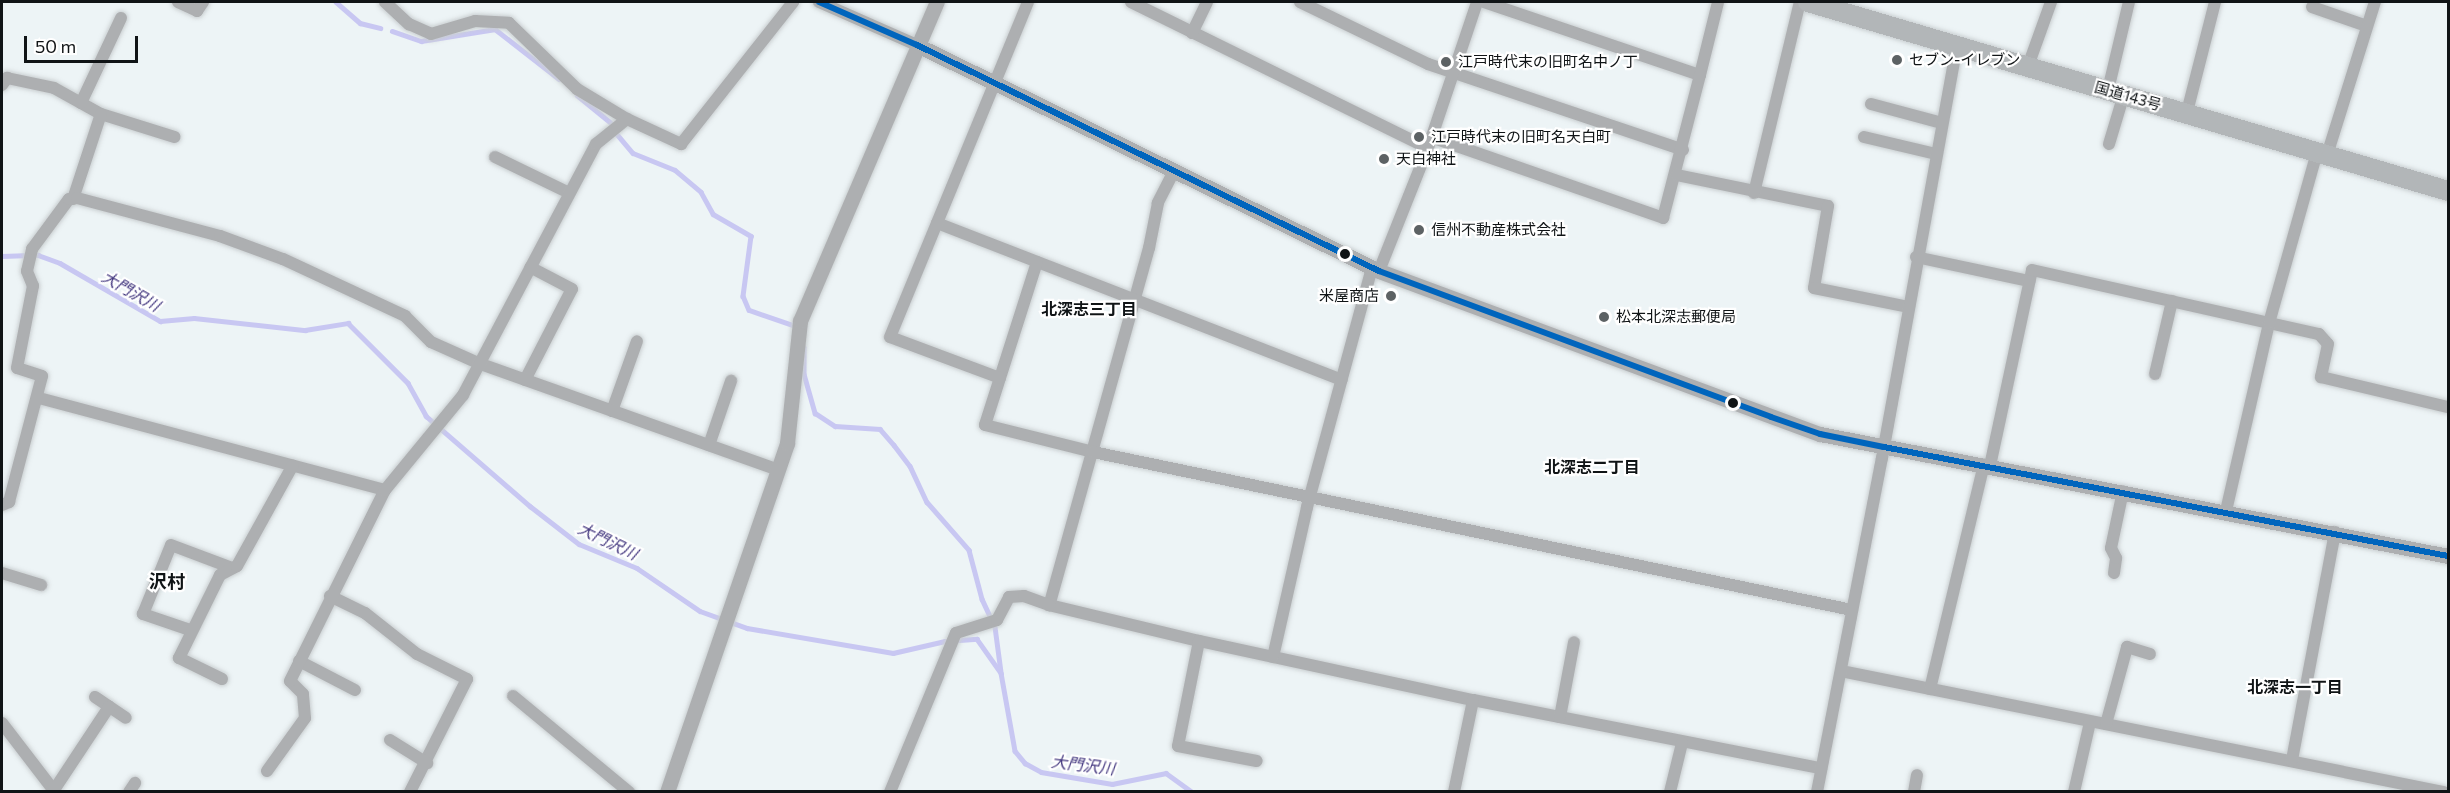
<!DOCTYPE html>
<html>
<head>
<meta charset="utf-8">
<style>
  body { margin:0 }
  #map { position:relative; width:2450px; height:793px; overflow:hidden; background:#edf4f6; font-family:Commissioner,"Noto Sans JP",sans-serif }
  div>[style] { position:absolute }
  [style*='--x'] { left:calc(var(--x)*1px); top:calc(var(--y)*1px); width:calc(var(--w)*1px); rotate:calc(var(--a)*1deg) }
  .stream>* { height:4.5px; margin:-2.25px; padding:0 2.25px; transform-origin:2.25px; border-radius:2.25px; background:#c8c7f2 }
  .roads { filter:drop-shadow(0 0 2px #cacfd1) drop-shadow(0 0 2px #cacfd1) }
  .minor>* { height:12px; margin:-6px; padding:0 6px; transform-origin:6px; border-radius:6px; background:#adafb1 }
  .tertiary>* { height:15px; margin:-7.5px; padding:0 7.5px; transform-origin:7.5px; border-radius:7.5px; background:#adafb1 }
  .trunk>* { height:20px; margin:-10px; padding:0 10px; transform-origin:10px; border-radius:10px; background:#b2b6b8 }
  .bus-1>* { height:6px; margin:-3px; padding:0 3px; transform-origin:3px; border-radius:3px; background:#0065bd }
  .dots>* { width:16px; height:16px; translate:-50% -50%; box-sizing:border-box; border:3px solid #fff; border-radius:50% }
  span { translate:-50% -50%; white-space:nowrap; text-align:center; line-height:1.15; -webkit-text-stroke:4.5px #fff; paint-order:stroke }
  .poi-label { font-size:15px; color:#101416 }
  .left { translate:0 -50%; text-align:left }
  .right { translate:-100% -50%; text-align:right }
  .street-label { font-size:15px; color:#101416 }
  .water-label { font-size:16px; color:#43377f; font-style:italic }
  .neighbourhood-label { font-size:16px; color:#101416; font-weight:700 }
  .quarter-label { font-size:18px; color:#101416; font-weight:700 }
  .frame { position:absolute; inset:0; border:3px solid #101416; pointer-events:none }
  .scale { position:absolute; left:24px; top:36px; width:114px; height:27px; box-sizing:border-box; border:3px solid #101416; border-top:0; padding-left:8px; font-size:18px; line-height:21px; white-space:nowrap; color:#101416; -webkit-text-stroke:4px #fff; paint-order:stroke }
</style>
</head>
<body>
<div id="map">
  <div class="stream">
    <div style="--x:336;--y:2;--w:32;--a:41"></div>
    <div style="--x:360;--y:23;--w:21;--a:14"></div>
    <div style="--x:392;--y:31;--w:31;--a:19"></div>
    <div style="--x:421;--y:41;--w:75;--a:-9.2"></div>
    <div style="--x:495;--y:29;--w:81;--a:38"></div>
    <div style="--x:577;--y:95;--w:43;--a:39.3"></div>
    <div style="--x:616;--y:133;--w:26;--a:50"></div>
    <div style="--x:633;--y:153;--w:45;--a:22"></div>
    <div style="--x:675;--y:170;--w:34;--a:40"></div>
    <div style="--x:701;--y:192;--w:25;--a:61"></div>
    <div style="--x:713;--y:214;--w:44;--a:30.1"></div>
    <div style="--x:751;--y:236;--w:61;--a:97.6"></div>
    <div style="--x:743;--y:296;--w:15;--a:67"></div>
    <div style="--x:749;--y:310;--w:50;--a:18.8"></div>
    <div style="--x:2;--y:256;--w:36;--a:-2"></div>
    <div style="--x:38;--y:255;--w:23;--a:20"></div>
    <div style="--x:60;--y:263;--w:116;--a:30.1"></div>
    <div style="--x:160;--y:321;--w:34;--a:-5"></div>
    <div style="--x:194;--y:318;--w:112;--a:6.2"></div>
    <div style="--x:305;--y:330;--w:44;--a:-9.2"></div>
    <div style="--x:348;--y:323;--w:85;--a:45"></div>
    <div style="--x:408;--y:383;--w:38;--a:61"></div>
    <div style="--x:426;--y:416;--w:138;--a:40.9"></div>
    <div style="--x:530;--y:506;--w:62;--a:37.8"></div>
    <div style="--x:579;--y:544;--w:63;--a:22.5"></div>
    <div style="--x:637;--y:568;--w:76;--a:34.3"></div>
    <div style="--x:700;--y:611;--w:50;--a:19.9"></div>
    <div style="--x:747;--y:628;--w:148;--a:9.7"></div>
    <div style="--x:893;--y:653;--w:53;--a:-13"></div>
    <div style="--x:945;--y:641;--w:32;--a:-4"></div>
    <div style="--x:977;--y:639;--w:42;--a:54.8"></div>
    <div style="--x:1001;--y:673;--w:79;--a:79.8"></div>
    <div style="--x:1015;--y:751;--w:16;--a:50"></div>
    <div style="--x:1025;--y:763;--w:18;--a:29"></div>
    <div style="--x:1041;--y:772;--w:72;--a:9.6"></div>
    <div style="--x:1112;--y:784;--w:55;--a:-11.5"></div>
    <div style="--x:1166;--y:773;--w:32;--a:36"></div>
    <div style="--x:804;--y:347;--w:27;--a:90"></div>
    <div style="--x:804;--y:374;--w:41;--a:74.2"></div>
    <div style="--x:815;--y:413;--w:24;--a:33"></div>
    <div style="--x:835;--y:426;--w:45;--a:3.8"></div>
    <div style="--x:880;--y:429;--w:21;--a:49"></div>
    <div style="--x:894;--y:445;--w:26;--a:53"></div>
    <div style="--x:910;--y:466;--w:40;--a:65"></div>
    <div style="--x:927;--y:502;--w:64;--a:48.8"></div>
    <div style="--x:969;--y:550;--w:51;--a:75.1"></div>
    <div style="--x:982;--y:599;--w:21;--a:65"></div>
    <div style="--x:995;--y:627;--w:45;--a:82.4"></div>
  </div>
  <div class="roads">
    <div class="minor">
      <div style="--x:178;--y:2;--w:21;--a:25"></div>
      <div style="--x:197;--y:11;--w:11;--a:-56"></div>
      <div style="--x:385;--y:2;--w:33;--a:43"></div>
      <div style="--x:409;--y:24;--w:24;--a:24"></div>
      <div style="--x:431;--y:34;--w:46;--a:-16.5"></div>
      <div style="--x:475;--y:21;--w:34;--a:3"></div>
      <div style="--x:509;--y:23;--w:95;--a:44.1"></div>
      <div style="--x:577;--y:89;--w:58;--a:31"></div>
      <div style="--x:627;--y:119;--w:60;--a:24.8"></div>
      <div style="--x:681;--y:144;--w:181;--a:-51.7"></div>
      <div style="--x:819;--y:2;--w:107;--a:23.7"></div>
      <div style="--x:1131;--y:2;--w:331;--a:26.2"></div>
      <div style="--x:1300;--y:2;--w:142;--a:25.8"></div>
      <div style="--x:1428;--y:64;--w:269;--a:18.6"></div>
      <div style="--x:1484;--y:2;--w:228;--a:18.7"></div>
      <div style="--x:1700;--y:75;--w:75;--a:-76.1"></div>
      <div style="--x:2312;--y:7;--w:58;--a:19.1"></div>
      <div style="--x:1192;--y:33;--w:34;--a:-64"></div>
      <div style="--x:2028;--y:66;--w:68;--a:-70.2"></div>
      <div style="--x:2;--y:85;--w:9;--a:-54"></div>
      <div style="--x:7;--y:78;--w:48;--a:12"></div>
      <div style="--x:54;--y:88;--w:54;--a:29"></div>
      <div style="--x:101;--y:114;--w:77;--a:17.3"></div>
      <div style="--x:2108;--y:90;--w:90;--a:-76.6"></div>
      <div style="--x:81;--y:103;--w:94;--a:-64.8"></div>
      <div style="--x:1871;--y:104;--w:73;--a:15"></div>
      <div style="--x:2187;--y:112;--w:114;--a:-75.7"></div>
      <div style="--x:1431;--y:137;--w:246;--a:19.2"></div>
      <div style="--x:1663;--y:218;--w:148;--a:-75.5"></div>
      <div style="--x:1864;--y:137;--w:74;--a:13.3"></div>
      <div style="--x:2109;--y:144;--w:52;--a:-73.3"></div>
      <div style="--x:2327;--y:155;--w:160;--a:-72.6"></div>
      <div style="--x:495;--y:157;--w:82;--a:25.9"></div>
      <div style="--x:1174;--y:171;--w:36;--a:117"></div>
      <div style="--x:1158;--y:203;--w:46;--a:101.3"></div>
      <div style="--x:1149;--y:248;--w:371;--a:105.6"></div>
      <div style="--x:1049;--y:605;--w:154;--a:13.5"></div>
      <div style="--x:1199;--y:641;--w:280;--a:12.2"></div>
      <div style="--x:1473;--y:700;--w:355;--a:11.1"></div>
      <div style="--x:1677;--y:175;--w:154;--a:11.6"></div>
      <div style="--x:1828;--y:206;--w:83;--a:99.7"></div>
      <div style="--x:1814;--y:288;--w:96;--a:11.4"></div>
      <div style="--x:1754;--y:193;--w:196;--a:-76.5"></div>
      <div style="--x:73;--y:199;--w:89;--a:-71.8"></div>
      <div style="--x:937;--y:223;--w:434;--a:21.2"></div>
      <div style="--x:1916;--y:257;--w:116;--a:12"></div>
      <div style="--x:1037;--y:262;--w:171;--a:107.7"></div>
      <div style="--x:985;--y:425;--w:111;--a:14"></div>
      <div style="--x:1093;--y:452;--w:775;--a:11.76"></div>
      <div style="--x:1379;--y:271;--w:132;--a:-68.3"></div>
      <div style="--x:1428;--y:148;--w:154;--a:-71.4"></div>
      <div style="--x:2155;--y:374;--w:75;--a:-76.9"></div>
      <div style="--x:1000;--y:378;--w:117;--a:-159.6"></div>
      <div style="--x:890;--y:337;--w:362;--a:-67.6"></div>
      <div style="--x:525;--y:380;--w:102;--a:-62.7"></div>
      <div style="--x:572;--y:289;--w:47;--a:-152.4"></div>
      <div style="--x:39;--y:398;--w:358;--a:14.9"></div>
      <div style="--x:612;--y:411;--w:74;--a:-70.3"></div>
      <div style="--x:709;--y:445;--w:68;--a:-71"></div>
      <div style="--x:1990;--y:466;--w:200;--a:-77.9"></div>
      <div style="--x:2032;--y:270;--w:294;--a:12.6"></div>
      <div style="--x:2319;--y:334;--w:13;--a:48"></div>
      <div style="--x:2328;--y:344;--w:34;--a:102"></div>
      <div style="--x:2321;--y:377;--w:130;--a:13.3"></div>
      <div style="--x:2;--y:505;--w:8;--a:-23"></div>
      <div style="--x:9;--y:502;--w:130;--a:-75.3"></div>
      <div style="--x:42;--y:376;--w:26;--a:-162"></div>
      <div style="--x:17;--y:368;--w:84;--a:-79"></div>
      <div style="--x:33;--y:286;--w:16;--a:-112"></div>
      <div style="--x:27;--y:271;--w:23;--a:-77"></div>
      <div style="--x:32;--y:249;--w:62;--a:-53.5"></div>
      <div style="--x:69;--y:199;--w:8;--a:-7"></div>
      <div style="--x:77;--y:198;--w:148;--a:14.9"></div>
      <div style="--x:220;--y:236;--w:67;--a:20.1"></div>
      <div style="--x:283;--y:259;--w:135;--a:25"></div>
      <div style="--x:405;--y:316;--w:37;--a:45"></div>
      <div style="--x:431;--y:342;--w:51;--a:24.1"></div>
      <div style="--x:478;--y:363;--w:319;--a:19.6"></div>
      <div style="--x:2226;--y:511;--w:193;--a:-77.1"></div>
      <div style="--x:2269;--y:323;--w:178;--a:-74.3"></div>
      <div style="--x:2;--y:573;--w:41;--a:17.1"></div>
      <div style="--x:2114;--y:573;--w:15;--a:-82"></div>
      <div style="--x:2116;--y:558;--w:11;--a:-117"></div>
      <div style="--x:2111;--y:548;--w:58;--a:-78.1"></div>
      <div style="--x:330;--y:596;--w:39;--a:26"></div>
      <div style="--x:365;--y:613;--w:66;--a:38.3"></div>
      <div style="--x:417;--y:654;--w:56;--a:26.6"></div>
      <div style="--x:467;--y:679;--w:127;--a:116.8"></div>
      <div style="--x:190;--y:630;--w:50;--a:-161.2"></div>
      <div style="--x:143;--y:614;--w:74;--a:-67.9"></div>
      <div style="--x:171;--y:545;--w:65;--a:20.7"></div>
      <div style="--x:1199;--y:641;--w:107;--a:101.3"></div>
      <div style="--x:1178;--y:746;--w:80;--a:10.8"></div>
      <div style="--x:1273;--y:657;--w:154;--a:-77.2"></div>
      <div style="--x:1307;--y:507;--w:248;--a:-74.8"></div>
      <div style="--x:299;--y:661;--w:63;--a:27.4"></div>
      <div style="--x:1841;--y:671;--w:615;--a:11.35"></div>
      <div style="--x:222;--y:679;--w:48;--a:-154"></div>
      <div style="--x:179;--y:658;--w:93;--a:-63.7"></div>
      <div style="--x:220;--y:575;--w:19;--a:-28"></div>
      <div style="--x:237;--y:566;--w:115;--a:-61"></div>
      <div style="--x:1930;--y:689;--w:231;--a:-76.5"></div>
      <div style="--x:513;--y:696;--w:151;--a:39.6"></div>
      <div style="--x:95;--y:697;--w:37;--a:34"></div>
      <div style="--x:1560;--y:717;--w:76;--a:-79.4"></div>
      <div style="--x:2;--y:723;--w:87;--a:52.5"></div>
      <div style="--x:2106;--y:724;--w:80;--a:-74.7"></div>
      <div style="--x:2127;--y:647;--w:24;--a:17"></div>
      <div style="--x:390;--y:740;--w:44;--a:31.9"></div>
      <div style="--x:2292;--y:760;--w:232;--a:-79.3"></div>
      <div style="--x:267;--y:771;--w:65;--a:-54.4"></div>
      <div style="--x:305;--y:718;--w:24;--a:-95"></div>
      <div style="--x:303;--y:694;--w:18;--a:-135"></div>
      <div style="--x:290;--y:681;--w:213;--a:-63.6"></div>
      <div style="--x:385;--y:490;--w:123;--a:-50.6"></div>
      <div style="--x:463;--y:395;--w:284;--a:-62.1"></div>
      <div style="--x:596;--y:144;--w:40;--a:-39"></div>
      <div style="--x:54;--y:790;--w:100;--a:-56.5"></div>
      <div style="--x:129;--y:792;--w:11;--a:-56"></div>
      <div style="--x:890;--y:792;--w:172;--a:-67.5"></div>
      <div style="--x:956;--y:633;--w:43;--a:-17.6"></div>
      <div style="--x:997;--y:620;--w:26;--a:-62"></div>
      <div style="--x:1009;--y:597;--w:15;--a:-4"></div>
      <div style="--x:1024;--y:596;--w:27;--a:20"></div>
      <div style="--x:1454;--y:792;--w:94;--a:-78.3"></div>
      <div style="--x:1670;--y:792;--w:50;--a:-76.2"></div>
      <div style="--x:1817;--y:792;--w:340;--a:-79"></div>
      <div style="--x:1882;--y:458;--w:420;--a:-79.7"></div>
      <div style="--x:1914;--y:792;--w:17;--a:-80"></div>
      <div style="--x:2074;--y:792;--w:72;--a:-77.1"></div>
    </div>
    <div class="tertiary">
      <div style="--x:917;--y:45;--w:514;--a:26.07"></div>
      <div style="--x:1379;--y:271;--w:470;--a:20.3"></div>
      <div style="--x:1820;--y:434;--w:640;--a:10.99"></div>
      <div style="--x:667;--y:792;--w:369;--a:-71"></div>
      <div style="--x:787;--y:443;--w:123;--a:-83.9"></div>
      <div style="--x:800;--y:321;--w:347;--a:-66.8"></div>
    </div>
    <div class="trunk">
      <div style="--x:1808;--y:2;--w:667;--a:16.45"></div>
    </div>
  </div>
  <div class="bus-1">
    <div style="--x:819;--y:2;--w:107;--a:23.7"></div>
    <div style="--x:917;--y:45;--w:514;--a:26.07"></div>
    <div style="--x:1379;--y:271;--w:418;--a:20.4"></div>
    <div style="--x:1771;--y:417;--w:52;--a:19.1"></div>
    <div style="--x:1820;--y:434;--w:65;--a:11.5"></div>
    <div style="--x:1884;--y:447;--w:574;--a:10.94"></div>
  </div>
  <div class="dots">
    <div style="left:1897px;top:60px;background:#5d6264"></div>
    <div style="left:1446px;top:62px;background:#5d6264"></div>
    <div style="left:1419px;top:137px;background:#5d6264"></div>
    <div style="left:1384px;top:159px;background:#5d6264"></div>
    <div style="left:1419px;top:230px;background:#5d6264"></div>
    <div style="left:1345px;top:254px;background:#101416"></div>
    <div style="left:1391px;top:296px;background:#5d6264"></div>
    <div style="left:1604px;top:317px;background:#5d6264"></div>
    <div style="left:1733px;top:403px;background:#101416"></div>
  </div>
  <div class="poi-label">
    <span class="left" style="left:1909px;top:60px">セブン-イレブン</span>
    <span class="left" style="left:1458px;top:62px">江戸時代末の旧町名中ノ丁</span>
    <span class="left" style="left:1431px;top:137px">江戸時代末の旧町名天白町</span>
    <span class="left" style="left:1396px;top:159px">天白神社</span>
    <span class="left" style="left:1431px;top:230px">信州不動産株式会社</span>
    <span class="right" style="left:1379px;top:296px">米屋商店</span>
    <span class="left" style="left:1616px;top:317px">松本北深志郵便局</span>
  </div>
  <div class="street-label">
    <span style="left:2128px;top:96px;rotate:16deg">国道143号</span>
  </div>
  <div class="water-label">
    <span style="left:131px;top:291px;rotate:30deg">大門沢川</span>
    <span style="left:608px;top:541px;rotate:26deg">大門沢川</span>
    <span style="left:1083px;top:765px;rotate:7deg">大門沢川</span>
  </div>
  <div class="neighbourhood-label">
    <span style="left:1089px;top:309px">北深志三丁目</span>
    <span style="left:1592px;top:467px">北深志二丁目</span>
    <span style="left:2295px;top:687px">北深志一丁目</span>
  </div>
  <div class="quarter-label">
    <span style="left:167px;top:581px">沢村</span>
  </div>
  <div class="frame"></div>
  <div class="scale">50 m</div>
</div>
</body>
</html>
